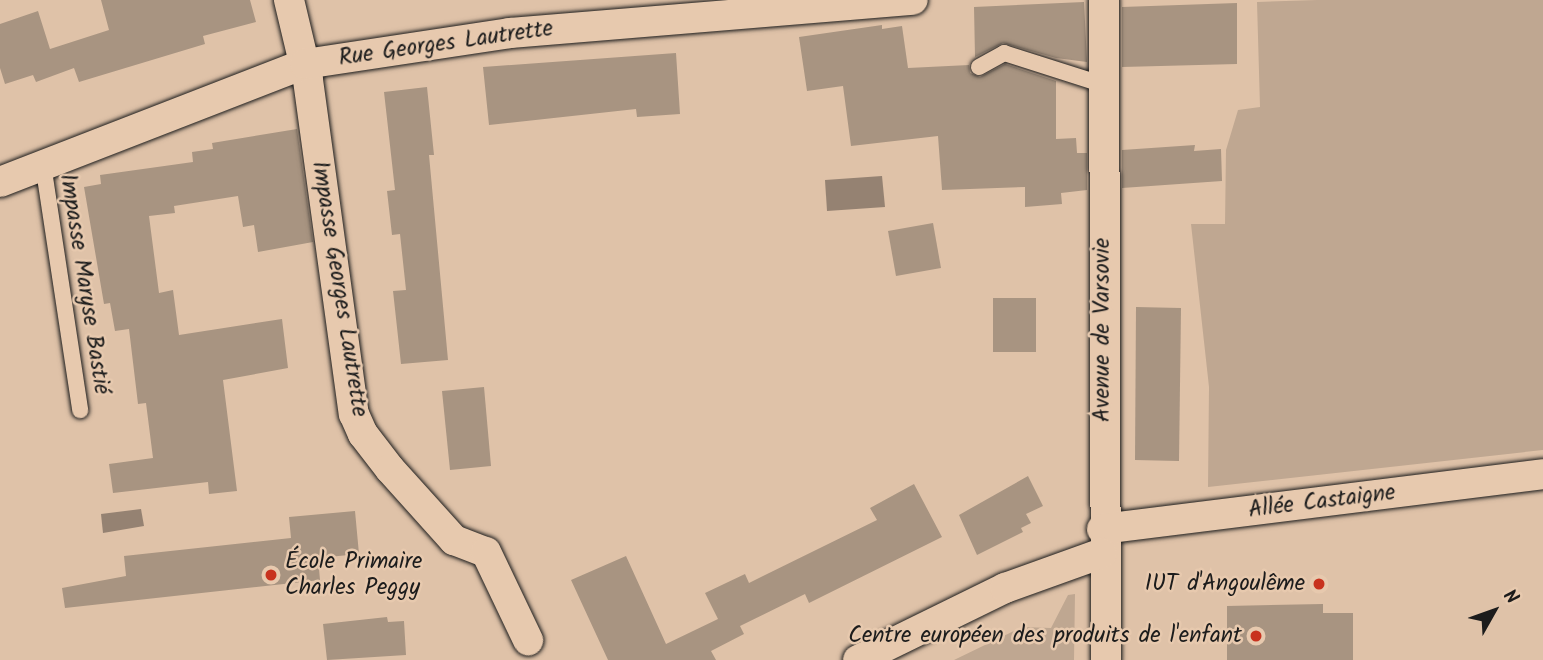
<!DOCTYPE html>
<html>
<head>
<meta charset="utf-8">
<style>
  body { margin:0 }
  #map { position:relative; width:1543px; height:660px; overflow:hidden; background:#dfc2a8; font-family:Kalam,sans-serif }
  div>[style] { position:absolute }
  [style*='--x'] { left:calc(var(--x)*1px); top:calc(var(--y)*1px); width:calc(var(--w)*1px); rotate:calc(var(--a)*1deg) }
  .green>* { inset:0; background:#bfa791 }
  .water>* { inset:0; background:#958272 }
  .building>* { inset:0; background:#a89481 }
  .roads { filter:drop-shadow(0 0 2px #1c1c1c) drop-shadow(0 0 2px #1c1c1c) }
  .lane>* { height:16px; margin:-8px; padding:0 8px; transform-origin:8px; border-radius:8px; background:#e7c9ae }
  .street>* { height:30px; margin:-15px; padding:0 15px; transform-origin:15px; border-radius:15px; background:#e7c9ae }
  .dots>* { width:19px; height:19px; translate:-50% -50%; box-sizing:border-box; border:4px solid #e7c9ae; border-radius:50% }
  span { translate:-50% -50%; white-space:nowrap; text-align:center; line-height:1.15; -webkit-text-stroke:5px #e7c9ae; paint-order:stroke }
  .street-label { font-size:23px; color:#1c1c1c }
  .poi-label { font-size:23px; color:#1c1c1c }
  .left { translate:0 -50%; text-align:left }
  .right { translate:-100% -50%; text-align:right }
  .north { position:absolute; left:1459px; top:576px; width:70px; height:70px; -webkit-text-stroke:5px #e7c9ae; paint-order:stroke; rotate:50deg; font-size:19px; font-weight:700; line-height:28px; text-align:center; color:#1c1c1c }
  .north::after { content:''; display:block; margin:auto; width:24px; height:32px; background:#1c1c1c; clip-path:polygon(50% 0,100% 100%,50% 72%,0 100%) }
</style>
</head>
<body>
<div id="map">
  <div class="green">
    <div style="clip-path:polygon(1317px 0,1543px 0,1543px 450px,1208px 487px,1209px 387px,1191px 224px,1225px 224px,1226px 150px,1238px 110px,1260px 107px,1257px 2px)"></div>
    <div style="clip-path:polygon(1075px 594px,1074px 660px,954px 660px,1022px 627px,1051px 628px,1068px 595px)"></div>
  </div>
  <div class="water">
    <div style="clip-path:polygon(882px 176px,885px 207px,827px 211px,825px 180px)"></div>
    <div style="clip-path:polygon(141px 509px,144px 526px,103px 533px,101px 514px)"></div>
  </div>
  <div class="building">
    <div style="clip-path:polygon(101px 0,250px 0,256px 22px,203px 36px,205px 44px,79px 82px,74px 68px,36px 82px,33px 75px,5px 84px,0 68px,0 24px,38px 11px,50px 49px,109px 30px)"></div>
    <div style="clip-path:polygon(1084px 2px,1087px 62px,1056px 58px,1003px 43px,975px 57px,974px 7px)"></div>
    <div style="clip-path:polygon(1237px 3px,1237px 64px,1122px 67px,1122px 7px)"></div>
    <div style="clip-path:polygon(882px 25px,882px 29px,902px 26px,908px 68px,969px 65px,970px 73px,980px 77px,1005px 64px,1056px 81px,1056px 139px,1076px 138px,1077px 153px,1087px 153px,1087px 190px,1061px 193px,1062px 204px,1025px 207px,1025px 187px,942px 190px,938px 136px,851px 146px,843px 86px,807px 91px,799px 37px)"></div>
    <div style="clip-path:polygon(676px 53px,680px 114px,637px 117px,636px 109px,489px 125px,483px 67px)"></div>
    <div style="clip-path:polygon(427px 87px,434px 155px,429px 155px,448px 360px,401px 364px,393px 291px,406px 290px,400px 234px,392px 235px,387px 191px,395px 190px,384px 92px)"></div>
    <div style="clip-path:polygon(297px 129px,313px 242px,258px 252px,254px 225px,243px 227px,238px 196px,174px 206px,175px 213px,149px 216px,159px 293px,173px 290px,179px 335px,282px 319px,288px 368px,223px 380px,237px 491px,209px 494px,208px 482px,113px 493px,109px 464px,153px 458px,146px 403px,138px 404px,129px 329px,115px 331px,110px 303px,104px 304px,84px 187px,101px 184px,100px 175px,193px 162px,192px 152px,213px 149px,212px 143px)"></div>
    <div style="clip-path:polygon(1195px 145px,1194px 151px,1221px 149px,1222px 181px,1122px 188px,1122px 150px)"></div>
    <div style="clip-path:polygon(933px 223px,941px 268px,896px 276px,888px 231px)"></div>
    <div style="clip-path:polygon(993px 298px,1036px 298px,1036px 352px,993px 352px)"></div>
    <div style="clip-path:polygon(1136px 307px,1181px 308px,1179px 461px,1135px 460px)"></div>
    <div style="clip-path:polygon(484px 387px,491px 466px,450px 470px,442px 391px)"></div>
    <div style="clip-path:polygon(1028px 476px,1043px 506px,1026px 514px,1031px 523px,1021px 528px,1023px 532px,977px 555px,959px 515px)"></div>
    <div style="clip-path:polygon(914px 484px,942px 537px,809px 603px,805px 594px,740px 626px,744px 634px,711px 651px,716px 660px,608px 660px,571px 580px,626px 556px,666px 644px,718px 619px,705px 593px,745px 574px,749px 583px,877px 520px,870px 508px)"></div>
    <div style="clip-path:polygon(355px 511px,359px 554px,318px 558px,320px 580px,65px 608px,62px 588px,126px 576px,124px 556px,291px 538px,289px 517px)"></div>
    <div style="clip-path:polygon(1323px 604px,1323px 613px,1353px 613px,1353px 660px,1227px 660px,1227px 606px)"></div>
    <div style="clip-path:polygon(387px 617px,388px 622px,404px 621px,406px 655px,327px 660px,323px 624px)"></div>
  </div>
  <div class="roads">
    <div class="lane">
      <div style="--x:979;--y:67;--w:29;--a:-29"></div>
      <div style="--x:1004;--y:53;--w:105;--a:17.7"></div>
      <div style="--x:43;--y:164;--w:249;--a:81.4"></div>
    </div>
    <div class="street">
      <div style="--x:289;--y:0;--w:82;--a:76.6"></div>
      <div style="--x:308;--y:80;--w:337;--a:82.2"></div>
      <div style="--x:354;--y:414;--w:22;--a:66"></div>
      <div style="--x:363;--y:434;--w:44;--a:52.4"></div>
      <div style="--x:390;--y:469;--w:96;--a:48"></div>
      <div style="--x:454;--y:540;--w:34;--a:21"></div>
      <div style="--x:486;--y:552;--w:98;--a:64.5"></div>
      <div style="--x:1104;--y:0;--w:660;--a:89.83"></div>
      <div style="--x:0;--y:182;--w:327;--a:-21.2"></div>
      <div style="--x:305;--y:64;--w:207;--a:-8.6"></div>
      <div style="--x:510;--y:33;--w:404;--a:-4.7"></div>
      <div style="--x:1102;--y:529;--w:444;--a:-7.1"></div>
      <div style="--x:858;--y:660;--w:164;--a:-26.1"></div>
      <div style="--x:1005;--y:588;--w:103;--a:-19.8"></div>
    </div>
  </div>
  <div class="dots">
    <div style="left:271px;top:575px;background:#c8321e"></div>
    <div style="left:1319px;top:584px;background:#c8321e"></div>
    <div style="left:1256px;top:636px;background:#c8321e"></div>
  </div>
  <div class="street-label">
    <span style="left:446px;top:44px;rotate:-8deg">Rue Georges Lautrette</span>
    <span style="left:84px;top:284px;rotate:81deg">Impasse Maryse Bastié</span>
    <span style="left:339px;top:289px;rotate:81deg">Impasse Georges Lautrette</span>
    <span style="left:1103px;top:330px;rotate:-90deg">Avenue de Varsovie</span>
    <span style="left:1322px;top:502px;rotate:-7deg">Allée Castaigne</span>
  </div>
  <div class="poi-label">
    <span class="left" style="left:285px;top:575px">École Primaire<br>Charles Peggy</span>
    <span class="right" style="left:1305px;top:584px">IUT d'Angoulême</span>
    <span class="right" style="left:1242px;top:636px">Centre européen des produits de l'enfant</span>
  </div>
  <div class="north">N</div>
</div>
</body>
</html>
